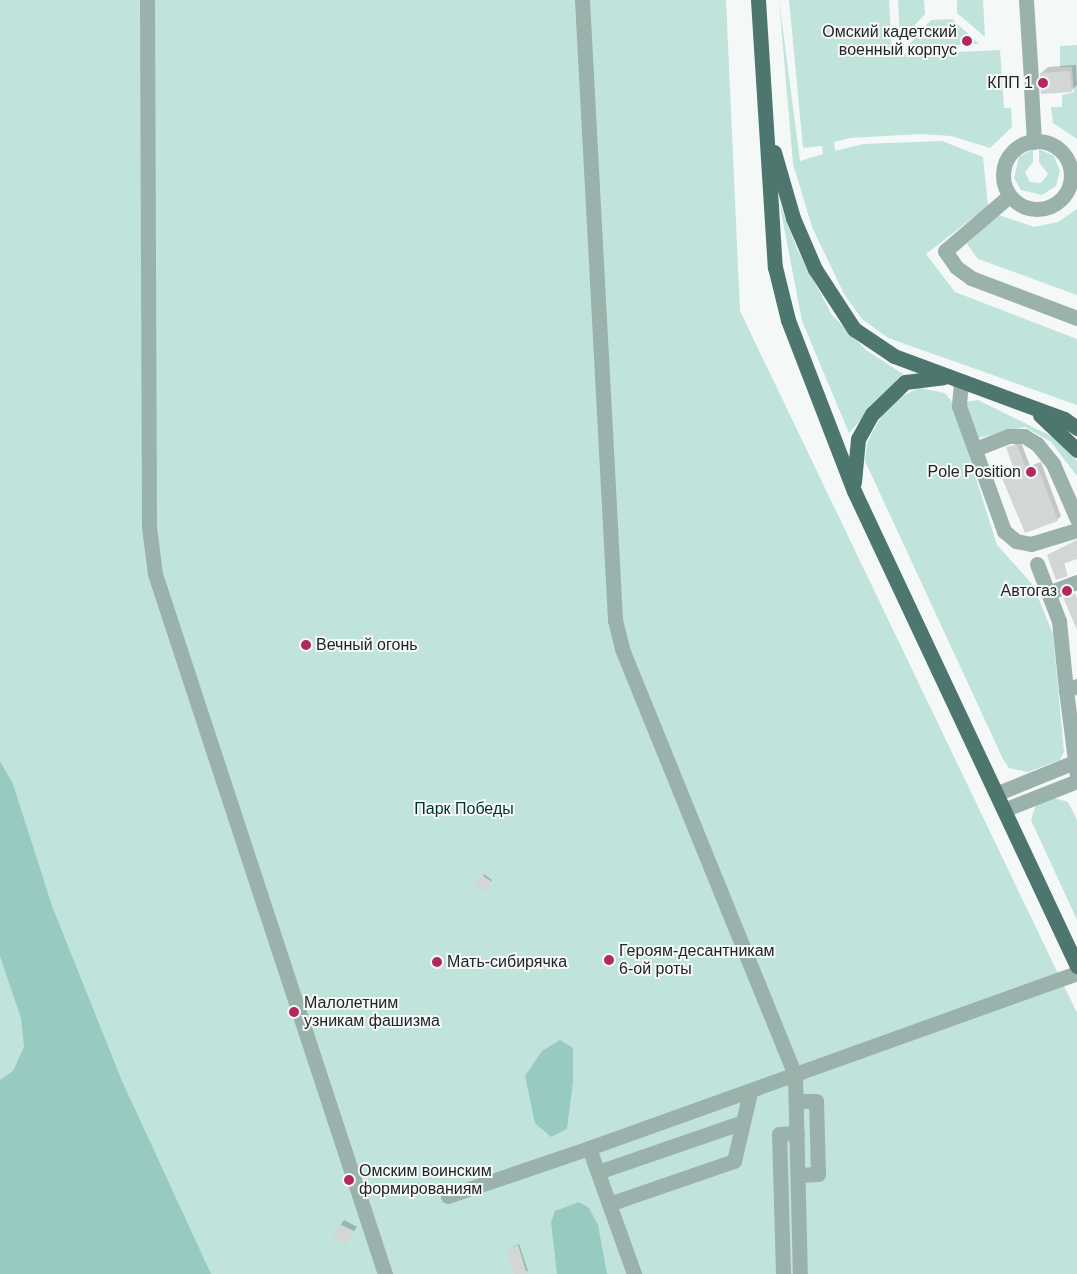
<!DOCTYPE html>
<html>
<head>
<meta charset="utf-8">
<style>
  body { margin:0 }
  #map { position:relative; width:1077px; height:1274px; overflow:hidden; background:#f4f9f8; font-family:Helvetica,sans-serif }
  div>[style] { position:absolute }
  [style*='--x'] { left:calc(var(--x)*1px); top:calc(var(--y)*1px); width:calc(var(--w)*1px); rotate:calc(var(--a)*1deg) }
  .green>* { inset:0; background:#c0e3dc }
  .water>* { inset:0; background:#97cbc1 }
  .shadow>* { inset:0; background:#0003 }
  .building>* { inset:0; background:#d2d7d6 }
  .minor>* { height:15px; margin:-7.5px; padding:0 7.5px; transform-origin:7.5px; border-radius:7.5px; background:#9bb1ac }
  .minor>.ring { margin:-7.5px; padding:0; box-sizing:content-box; background:none; border:15px solid #9bb1ac; border-radius:50% }
  .major>* { height:15px; margin:-7.5px; padding:0 7.5px; transform-origin:7.5px; border-radius:7.5px; background:#4d766e }
  .dots>* { width:14px; height:14px; translate:-50% -50%; box-sizing:border-box; border:2px solid #f4f9f8; border-radius:50% }
  span { translate:-50% -50%; white-space:nowrap; text-align:center; line-height:1.15; -webkit-text-stroke:4px #f4f9f8; paint-order:stroke }
  .poi-label { font-size:16px; color:#232525 }
  .right { translate:-100% -50%; text-align:right }
  .left { translate:0 -50%; text-align:left }
  .park-label { font-size:16px; color:#00322b }
</style>
</head>
<body>
<div id="map">
  <div class="green">
    <div style="clip-path:polygon(0 0,726px 0,740px 311px,1077px 1013px,1077px 1274px,0 1274px)"></div>
    <div style="clip-path:polygon(779px 0,800px 161px,823px 154px,822px 146px,803px 148px,789px 0,889px 0,892px 55px,1000px 50px,1004px 108px,1011px 108px,1012px 127px,990px 148px,951px 136px,921px 134px,850px 138px,834px 142px,835px 151px,863px 144px,942px 141px,983px 157px,988px 206px,926px 254px,955px 292px,1077px 339px,1077px 405px,888px 338px,862px 319px,844px 294px,812px 227px,793px 164px)"></div>
    <div style="clip-path:polygon(898px 0,924px 0,925px 14px,900px 41px)"></div>
    <div style="clip-path:polygon(957px 0,983px 0,985px 37px,957px 13px)"></div>
    <div style="clip-path:polygon(952px 19px,979px 44px,907px 47px,931px 20px)"></div>
    <div style="clip-path:polygon(1077px 45px,1077px 139px,1053px 123px,1051px 107px,1062px 107px,1062px 95px,1074px 92px,1072px 67px,1060px 67px,1060px 46px)"></div>
    <div style="clip-path:polygon(1033px 149px,1033px 162px,1025px 172px,1030px 182px,1041px 183px,1048px 174px,1039px 162px,1039px 149px,1054px 156px,1060px 171px,1056px 186px,1042px 195px,1021px 190px,1014px 178px,1019px 157px)"></div>
    <div style="clip-path:polygon(779px 201px,797px 249px,832px 315px,866px 350px,903px 374px,849px 433px,802px 321px)"></div>
    <div style="clip-path:polygon(1077px 209px,1077px 295px,978px 259px,967px 244px,996px 214px,1034px 227px,1058px 222px)"></div>
    <div style="clip-path:polygon(919px 388px,945px 393px,952px 402px,997px 545px,1033px 585px,1053px 634px,1064px 752px,1060px 760px,1028px 772px,1009px 768px,1003px 759px,865px 461px,867px 443px,883px 413px,894px 400px)"></div>
    <div style="clip-path:polygon(978px 400px,1059px 440px,1077px 461px,1077px 476px,1051px 442px,1025px 427px,978px 438px,965px 408px,966px 402px)"></div>
    <div style="clip-path:polygon(1050px 797px,1068px 802px,1077px 820px,1077px 920px,1031px 820px,1036px 804px)"></div>
  </div>
  <div class="water">
    <div style="clip-path:polygon(0 761px,13px 784px,52px 906px,122px 1081px,211px 1274px,0 1274px,0 1080px,13px 1071px,24px 1047px,21px 1018px,0 956px)"></div>
    <div style="clip-path:polygon(560px 1040px,573px 1048px,573px 1081px,567px 1129px,551px 1137px,535px 1123px,525px 1076px,542px 1051px)"></div>
    <div style="clip-path:polygon(579px 1202px,589px 1208px,598px 1225px,607px 1274px,557px 1274px,551px 1222px,555px 1211px)"></div>
  </div>
  <div class="shadow">
    <div style="clip-path:polygon(1076px 65px,1077px 85px,1071px 91px,1041px 73px,1048px 67px)"></div>
    <div style="clip-path:polygon(1021px 442px,1030px 466px,1041px 462px,1061px 516px,1057px 520px,1004px 478px,1016px 471px,1007px 448px)"></div>
    <div style="clip-path:polygon(1077px 540px,1077px 558px,1064px 563px,1067px 574px,1050px 554px)"></div>
    <div style="clip-path:polygon(484px 874px,492px 880px,486px 889px,483px 876px)"></div>
    <div style="clip-path:polygon(344px 1220px,357px 1227px,346px 1243px,333px 1236px)"></div>
    <div style="clip-path:polygon(519px 1244px,528px 1271px,515px 1274px,507px 1249px)"></div>
  </div>
  <div class="building">
    <div style="clip-path:polygon(1070px 71px,1072px 92px,1041px 94px,1040px 73px)"></div>
    <div style="clip-path:polygon(1017px 445px,1026px 469px,1037px 465px,1058px 521px,1025px 533px,1002px 478px,1015px 473px,1006px 447px)"></div>
    <div style="clip-path:polygon(1077px 540px,1077px 559px,1063px 564px,1068px 576px,1056px 580px,1047px 555px)"></div>
    <div style="clip-path:polygon(1075px 593px,1077px 599px,1077px 630px,1063px 597px)"></div>
    <div style="clip-path:polygon(482px 875px,492px 882px,485px 892px,475px 885px)"></div>
    <div style="clip-path:polygon(339px 1224px,354px 1231px,346px 1245px,332px 1237px)"></div>
    <div style="clip-path:polygon(518px 1245px,527px 1274px,514px 1274px,506px 1249px)"></div>
  </div>
  <div class="minor">
    <div style="--x:147;--y:0;--w:527;--a:89.78"></div>
    <div style="--x:149;--y:527;--w:47;--a:82.7"></div>
    <div style="--x:155;--y:574;--w:737;--a:71.81"></div>
    <div style="--x:582;--y:0;--w:621;--a:86.95"></div>
    <div style="--x:615;--y:620;--w:30;--a:76"></div>
    <div style="--x:622;--y:649;--w:460;--a:67.9"></div>
    <div style="--x:795;--y:1075;--w:199;--a:88.6"></div>
    <div style="--x:1026;--y:0;--w:80;--a:86.4"></div>
    <div style="--x:1031;--y:87;--w:55;--a:86.9"></div>
    <div class="ring" style="left:1003px;top:141px;width:53px;height:53px"></div>
    <div style="--x:1009;--y:196;--w:84;--a:139.3"></div>
    <div style="--x:945;--y:251;--w:19;--a:55"></div>
    <div style="--x:956;--y:267;--w:19;--a:36"></div>
    <div style="--x:971;--y:278;--w:113;--a:20.7"></div>
    <div style="--x:961;--y:382;--w:24;--a:95"></div>
    <div style="--x:959;--y:406;--w:133;--a:70.2"></div>
    <div style="--x:1004;--y:531;--w:16;--a:40"></div>
    <div style="--x:1016;--y:541;--w:15;--a:11"></div>
    <div style="--x:1031;--y:544;--w:48;--a:-16.9"></div>
    <div style="--x:975;--y:449;--w:36;--a:-21"></div>
    <div style="--x:1009;--y:436;--w:15;--a:0"></div>
    <div style="--x:1024;--y:436;--w:15;--a:32"></div>
    <div style="--x:1037;--y:444;--w:26;--a:51"></div>
    <div style="--x:1053;--y:464;--w:60;--a:66.4"></div>
    <div style="--x:1037;--y:564;--w:31;--a:69"></div>
    <div style="--x:1077;--y:686;--w:12;--a:160"></div>
    <div style="--x:1066;--y:690;--w:87;--a:82.7"></div>
    <div style="--x:1066;--y:690;--w:69;--a:-95.8"></div>
    <div style="--x:1059;--y:621;--w:30;--a:-111"></div>
    <div style="--x:1048;--y:593;--w:31;--a:-21"></div>
    <div style="--x:998;--y:793;--w:85;--a:-22.1"></div>
    <div style="--x:1006;--y:809;--w:76;--a:-21.5"></div>
    <div style="--x:796;--y:1101;--w:20;--a:0"></div>
    <div style="--x:816;--y:1101;--w:73;--a:88.4"></div>
    <div style="--x:818;--y:1174;--w:20;--a:177"></div>
    <div style="--x:589;--y:1148;--w:518;--a:-19.73"></div>
    <div style="--x:598;--y:1172;--w:153;--a:-19"></div>
    <div style="--x:448;--y:1196;--w:149;--a:-18.8"></div>
    <div style="--x:589;--y:1148;--w:134;--a:70.3"></div>
    <div style="--x:609;--y:1204;--w:132;--a:-19"></div>
    <div style="--x:734;--y:1161;--w:71;--a:-76.9"></div>
    <div style="--x:783;--y:1274;--w:140;--a:-91.6"></div>
    <div style="--x:779;--y:1134;--w:18;--a:-3"></div>
  </div>
  <div class="major">
    <div style="--x:758;--y:0;--w:268;--a:86.4"></div>
    <div style="--x:775;--y:267;--w:55;--a:76.2"></div>
    <div style="--x:788;--y:320;--w:183;--a:68.9"></div>
    <div style="--x:854;--y:491;--w:525;--a:64.85"></div>
    <div style="--x:774;--y:152;--w:69;--a:73.9"></div>
    <div style="--x:793;--y:218;--w:56;--a:66.7"></div>
    <div style="--x:815;--y:269;--w:72;--a:57"></div>
    <div style="--x:854;--y:329;--w:48;--a:34"></div>
    <div style="--x:894;--y:356;--w:181;--a:20.3"></div>
    <div style="--x:1064;--y:419;--w:16;--a:35"></div>
    <div style="--x:1040;--y:415;--w:51;--a:43.4"></div>
    <div style="--x:854;--y:482;--w:43;--a:-84.7"></div>
    <div style="--x:858;--y:439;--w:29;--a:-61"></div>
    <div style="--x:872;--y:414;--w:46;--a:-44.1"></div>
    <div style="--x:905;--y:382;--w:38;--a:-7"></div>
  </div>
  <div class="dots">
    <div style="left:967px;top:41px;background:#b42862"></div>
    <div style="left:1043px;top:83px;background:#b42862"></div>
    <div style="left:1031px;top:472px;background:#b42862"></div>
    <div style="left:1067px;top:591px;background:#b42862"></div>
    <div style="left:306px;top:645px;background:#b42862"></div>
    <div style="left:609px;top:960px;background:#b42862"></div>
    <div style="left:437px;top:962px;background:#b42862"></div>
    <div style="left:294px;top:1012px;background:#b42862"></div>
    <div style="left:349px;top:1180px;background:#b42862"></div>
  </div>
  <div class="poi-label">
    <span class="right" style="left:957px;top:41px">Омский кадетский<br>военный корпус</span>
    <span class="right" style="left:1033px;top:83px">КПП 1</span>
    <span class="right" style="left:1021px;top:472px">Pole Position</span>
    <span class="right" style="left:1057px;top:591px">Автогаз</span>
    <span class="left" style="left:316px;top:645px">Вечный огонь</span>
    <span class="left" style="left:619px;top:960px">Героям-десантникам<br>6-ой роты</span>
    <span class="left" style="left:447px;top:962px">Мать-сибирячка</span>
    <span class="left" style="left:304px;top:1012px">Малолетним<br>узникам фашизма</span>
    <span class="left" style="left:359px;top:1180px">Омским воинским<br>формированиям</span>
  </div>
  <div class="park-label">
    <span style="left:464px;top:809px">Парк Победы</span>
  </div>
</div>
</body>
</html>
